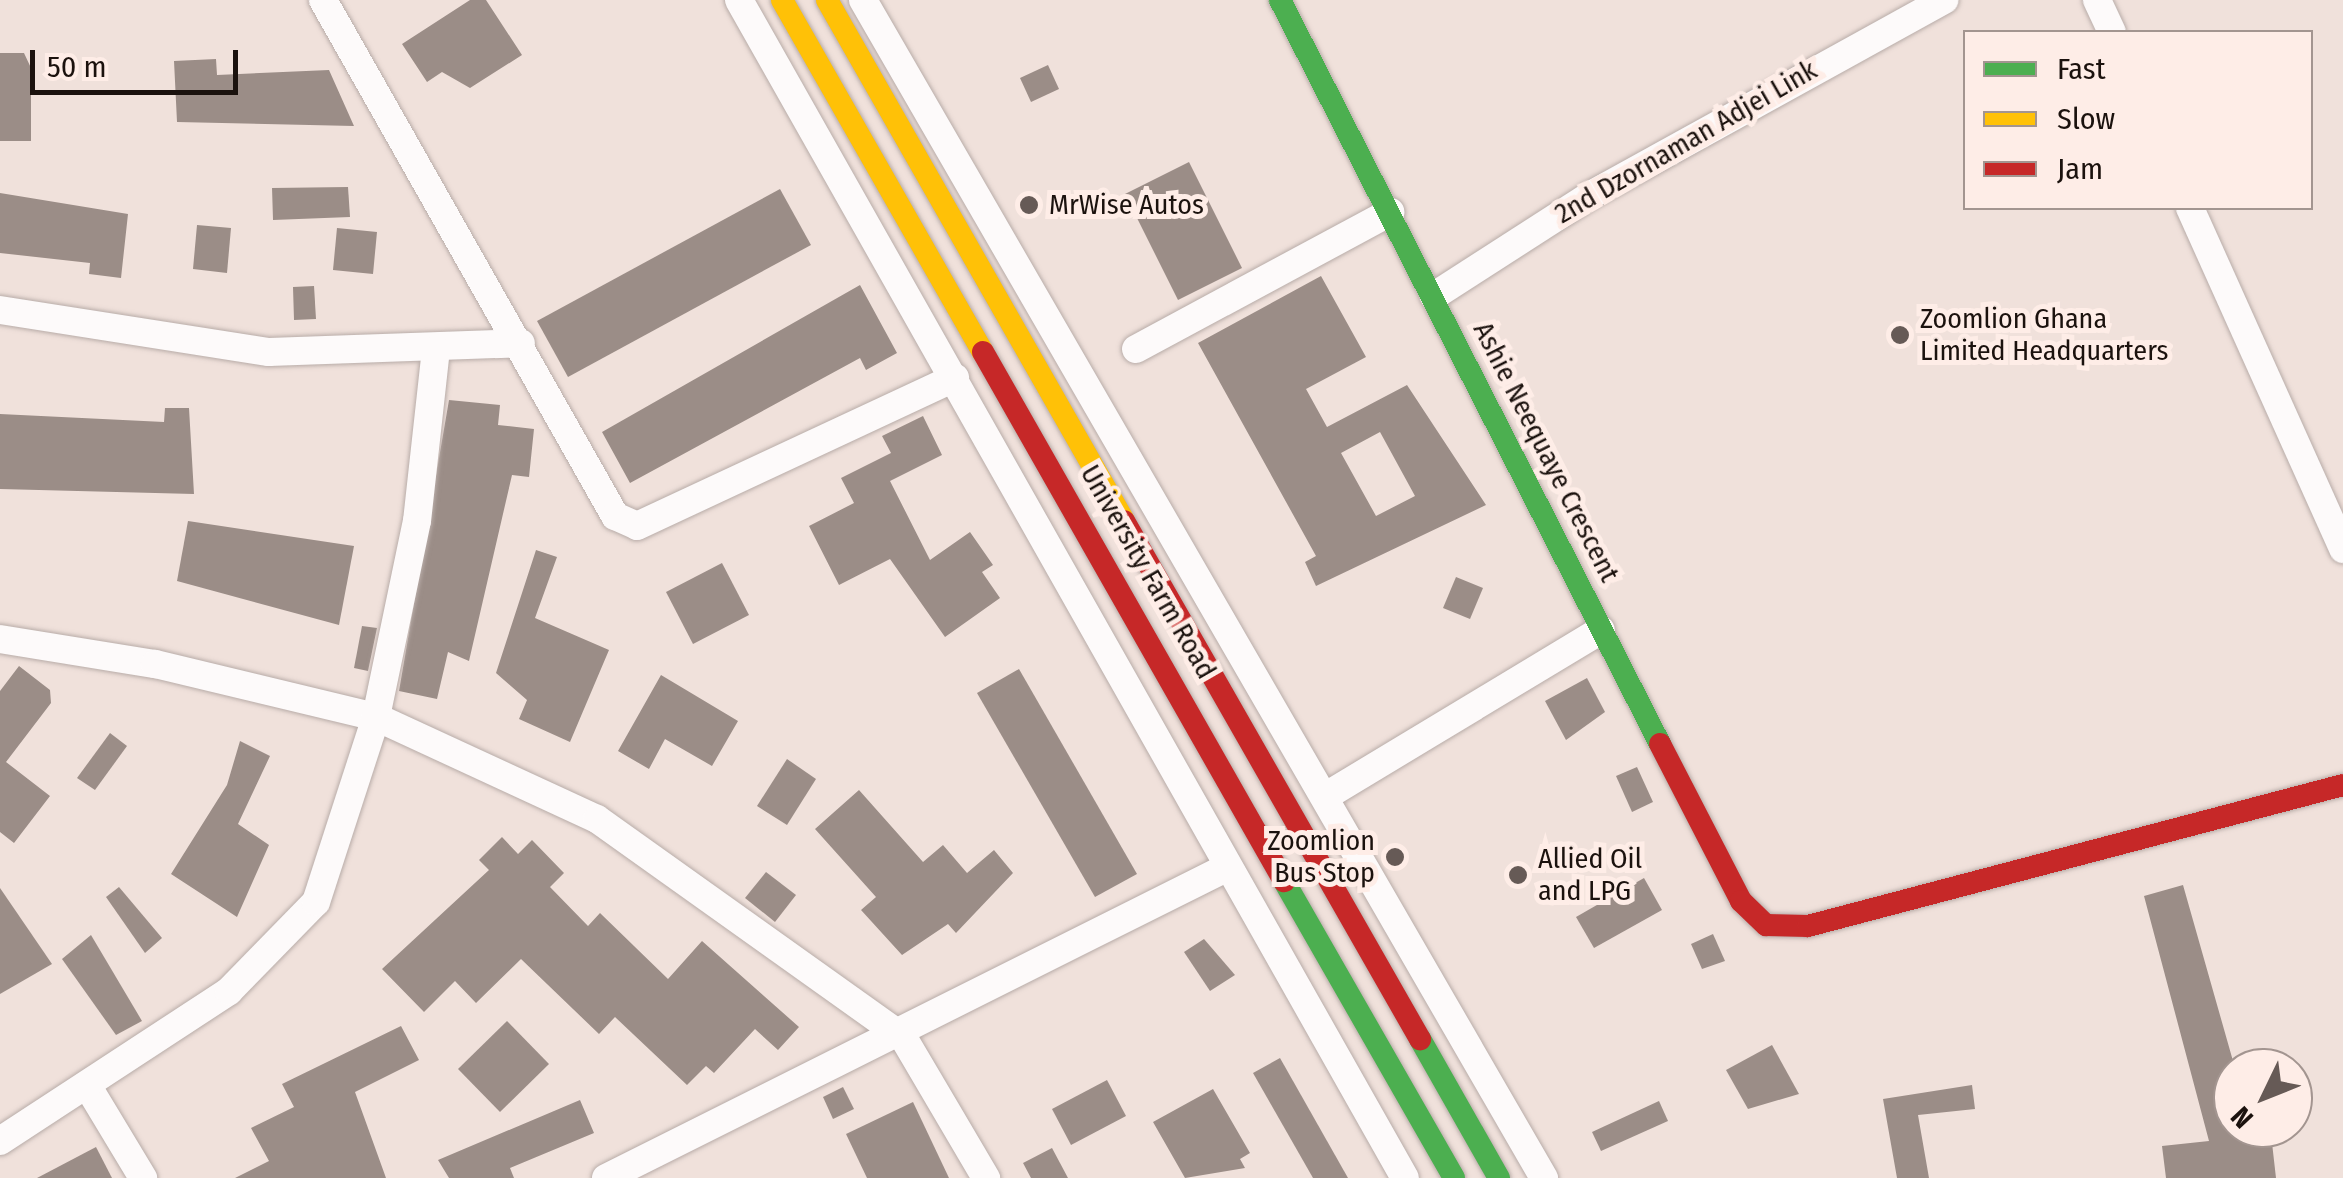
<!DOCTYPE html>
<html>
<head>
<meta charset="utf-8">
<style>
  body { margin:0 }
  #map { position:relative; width:2343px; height:1178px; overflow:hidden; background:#f0e1db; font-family:"Fira Sans Condensed",sans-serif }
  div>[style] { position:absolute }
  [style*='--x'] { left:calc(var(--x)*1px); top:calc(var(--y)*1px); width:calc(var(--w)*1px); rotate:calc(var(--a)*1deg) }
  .building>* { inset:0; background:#9b8d87 }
  .roads { filter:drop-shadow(0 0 2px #b8aca8) drop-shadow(0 0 2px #b8aca8) }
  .street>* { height:28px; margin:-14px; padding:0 14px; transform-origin:14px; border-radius:14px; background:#fdfafa }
  .fast>* { height:22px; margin:-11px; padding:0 11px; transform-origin:11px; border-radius:11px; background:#4caf50 }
  .slow>* { height:22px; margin:-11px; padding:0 11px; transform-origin:11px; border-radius:11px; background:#ffc107 }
  .jam>* { height:22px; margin:-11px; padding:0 11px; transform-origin:11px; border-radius:11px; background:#c62828 }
  .dots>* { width:28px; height:28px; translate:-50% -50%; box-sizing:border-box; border:5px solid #feede7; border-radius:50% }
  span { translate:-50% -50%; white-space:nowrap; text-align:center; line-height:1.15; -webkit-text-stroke:10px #feede7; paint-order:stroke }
  .street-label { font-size:28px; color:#1b120e }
  .poi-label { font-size:28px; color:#1b120e }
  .left { translate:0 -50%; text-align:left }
  .right { translate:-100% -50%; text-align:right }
  .legend { position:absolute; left:1963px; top:30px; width:350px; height:180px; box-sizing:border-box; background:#feede7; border:2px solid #a39590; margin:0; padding:12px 18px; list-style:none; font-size:30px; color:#1b120e }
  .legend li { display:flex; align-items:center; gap:20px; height:50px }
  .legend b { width:50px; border:2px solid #a39590 }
  .north { position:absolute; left:2213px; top:1048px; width:100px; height:100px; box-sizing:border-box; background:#feede7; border:2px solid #a39590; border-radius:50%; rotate:227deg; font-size:28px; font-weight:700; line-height:40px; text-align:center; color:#1b120e }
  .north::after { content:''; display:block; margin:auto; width:35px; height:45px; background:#665a56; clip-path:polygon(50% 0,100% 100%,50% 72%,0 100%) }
  .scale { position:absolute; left:30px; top:50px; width:208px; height:45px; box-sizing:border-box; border:5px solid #1b120e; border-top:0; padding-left:12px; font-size:30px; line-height:35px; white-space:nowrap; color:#1b120e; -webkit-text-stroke:8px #feede7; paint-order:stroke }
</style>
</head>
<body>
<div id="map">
  <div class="building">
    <div style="clip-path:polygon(470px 0,486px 0,522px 55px,470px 88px,442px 72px,427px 82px,402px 44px)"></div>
    <div style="clip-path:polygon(0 53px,24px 53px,31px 68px,31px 141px,0 141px)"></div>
    <div style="clip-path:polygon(216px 59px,217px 75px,329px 70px,354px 126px,177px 122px,174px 61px)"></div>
    <div style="clip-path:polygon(1048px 65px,1059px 89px,1031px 102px,1020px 78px)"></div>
    <div style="clip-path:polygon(1189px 162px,1242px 268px,1178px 300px,1125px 194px)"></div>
    <div style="clip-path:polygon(348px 187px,350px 217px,273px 220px,272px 188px)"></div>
    <div style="clip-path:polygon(780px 189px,811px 245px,568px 377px,537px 321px)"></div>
    <div style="clip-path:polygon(0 193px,128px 214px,121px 278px,89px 274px,90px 263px,0 253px)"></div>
    <div style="clip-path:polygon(197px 225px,231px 228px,227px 273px,193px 269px)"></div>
    <div style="clip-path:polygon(337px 228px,377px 232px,373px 274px,333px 270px)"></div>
    <div style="clip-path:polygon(evenodd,1321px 276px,1366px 357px,1306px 389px,1327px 427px,1407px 385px,1486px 505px,1316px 586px,1305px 562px,1316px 556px,1198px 343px,1321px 276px,1380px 432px,1415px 496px,1376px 516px,1341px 453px,1380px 432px)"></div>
    <div style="clip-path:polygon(860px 285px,897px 353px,866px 370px,860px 358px,630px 483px,602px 432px)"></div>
    <div style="clip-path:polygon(314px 286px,316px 319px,294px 320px,293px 287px)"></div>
    <div style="clip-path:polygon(449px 400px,500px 405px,498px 425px,534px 429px,529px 477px,512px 475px,469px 661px,448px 652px,437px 699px,399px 691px)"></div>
    <div style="clip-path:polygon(165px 408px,189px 408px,194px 494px,0 489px,0 414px,164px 422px)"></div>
    <div style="clip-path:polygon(923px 416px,942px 455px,890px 481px,930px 560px,970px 532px,993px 565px,982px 572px,1000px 598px,945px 637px,890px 559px,839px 585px,809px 526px,854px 503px,841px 478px,891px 453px,882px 436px)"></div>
    <div style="clip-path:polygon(188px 521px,354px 546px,339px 625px,177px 581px)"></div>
    <div style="clip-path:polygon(536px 550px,557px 557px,535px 618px,609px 650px,570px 742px,519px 719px,527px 700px,496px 673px)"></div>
    <div style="clip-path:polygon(722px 563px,749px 615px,693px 644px,666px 592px)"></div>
    <div style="clip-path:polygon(1456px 577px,1483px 588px,1470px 619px,1443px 608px)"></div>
    <div style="clip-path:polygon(362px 626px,377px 628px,368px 671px,354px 668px)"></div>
    <div style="clip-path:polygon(19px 666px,50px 690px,51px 703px,6px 762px,50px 796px,14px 843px,0 832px,0 691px)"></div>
    <div style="clip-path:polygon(1019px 669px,1137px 874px,1095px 897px,977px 693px)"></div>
    <div style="clip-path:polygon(661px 675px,738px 721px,712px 766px,665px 739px,649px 769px,618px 751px)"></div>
    <div style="clip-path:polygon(1587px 678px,1605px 712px,1566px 740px,1545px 701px)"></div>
    <div style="clip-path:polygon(110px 733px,127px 746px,95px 790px,77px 778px)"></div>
    <div style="clip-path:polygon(240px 741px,270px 756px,238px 824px,269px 845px,237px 917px,171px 874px,227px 785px)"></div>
    <div style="clip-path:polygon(787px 759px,816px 779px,787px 825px,757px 806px)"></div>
    <div style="clip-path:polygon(1637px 767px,1653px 802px,1632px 812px,1616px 776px)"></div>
    <div style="clip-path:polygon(859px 790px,923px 862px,943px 845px,967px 873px,994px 850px,1013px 873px,956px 933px,948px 924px,902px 955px,861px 910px,876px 897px,815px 829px)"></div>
    <div style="clip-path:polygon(502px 837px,518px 854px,532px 840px,564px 873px,550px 887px,588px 926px,600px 913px,668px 979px,702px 941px,799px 1027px,778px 1050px,755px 1029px,714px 1073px,706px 1066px,687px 1085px,615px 1017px,599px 1034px,521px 959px,476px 1003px,455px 981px,424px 1012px,382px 969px,489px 870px,479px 860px)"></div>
    <div style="clip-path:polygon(766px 872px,796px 895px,775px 922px,745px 898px)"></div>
    <div style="clip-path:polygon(1644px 878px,1662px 910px,1594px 948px,1576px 917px)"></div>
    <div style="clip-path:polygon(2183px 885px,2233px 1061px,2233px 1138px,2271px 1134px,2276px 1178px,2166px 1178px,2162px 1146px,2209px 1141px,2144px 896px)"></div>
    <div style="clip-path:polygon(119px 887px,162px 938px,145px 953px,106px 897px)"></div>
    <div style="clip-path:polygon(0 888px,52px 964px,0 994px)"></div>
    <div style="clip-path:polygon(1713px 934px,1725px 961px,1702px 969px,1691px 944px)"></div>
    <div style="clip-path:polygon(91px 935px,142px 1021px,116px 1035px,62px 959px)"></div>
    <div style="clip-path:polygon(1204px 939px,1235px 975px,1210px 991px,1184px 952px)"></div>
    <div style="clip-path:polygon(507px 1021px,549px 1064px,500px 1112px,458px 1069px)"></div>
    <div style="clip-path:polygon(401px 1026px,419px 1060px,355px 1092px,386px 1178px,235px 1178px,269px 1161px,251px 1128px,294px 1107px,282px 1084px)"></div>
    <div style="clip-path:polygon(1772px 1045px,1799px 1094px,1748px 1109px,1726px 1070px)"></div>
    <div style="clip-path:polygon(1280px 1058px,1348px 1178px,1313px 1178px,1253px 1073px)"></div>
    <div style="clip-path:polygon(1107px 1080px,1126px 1116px,1071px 1145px,1052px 1109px)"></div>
    <div style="clip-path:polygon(1972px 1085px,1975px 1109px,1918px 1115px,1929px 1178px,1897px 1178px,1883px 1099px)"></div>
    <div style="clip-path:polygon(843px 1087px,854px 1109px,833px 1119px,823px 1097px)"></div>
    <div style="clip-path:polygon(1213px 1089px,1250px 1153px,1240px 1159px,1245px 1168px,1185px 1178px,1153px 1122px)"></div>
    <div style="clip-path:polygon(580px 1100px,594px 1133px,510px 1168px,514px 1178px,449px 1178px,438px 1160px)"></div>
    <div style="clip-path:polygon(1659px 1101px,1668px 1121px,1601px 1151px,1592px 1132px)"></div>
    <div style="clip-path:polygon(913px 1102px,949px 1178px,867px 1178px,846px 1134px)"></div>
    <div style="clip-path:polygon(96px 1147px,112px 1178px,37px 1178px)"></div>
    <div style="clip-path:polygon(1052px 1148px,1068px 1178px,1031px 1178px,1023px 1163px)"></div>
  </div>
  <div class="roads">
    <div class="street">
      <div style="--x:323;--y:0;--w:593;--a:60.49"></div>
      <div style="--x:615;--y:516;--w:24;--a:24"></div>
      <div style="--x:637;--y:526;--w:351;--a:-25"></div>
      <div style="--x:739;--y:0;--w:1353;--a:60.52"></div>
      <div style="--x:863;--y:0;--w:1361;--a:59.97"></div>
      <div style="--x:2097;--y:0;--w:35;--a:65"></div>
      <div style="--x:2190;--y:208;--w:374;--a:65.8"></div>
      <div style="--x:1434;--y:296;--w:184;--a:-32.8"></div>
      <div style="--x:1589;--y:196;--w:406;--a:-28.9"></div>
      <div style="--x:0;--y:310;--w:272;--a:8.9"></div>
      <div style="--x:269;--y:352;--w:252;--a:-2"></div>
      <div style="--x:1136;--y:349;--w:289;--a:-28.3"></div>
      <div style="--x:0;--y:639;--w:157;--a:9.2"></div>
      <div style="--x:155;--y:664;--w:227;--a:13.5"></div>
      <div style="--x:376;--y:717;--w:243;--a:24.8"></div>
      <div style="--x:597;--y:819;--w:376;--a:35.5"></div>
      <div style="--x:903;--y:1037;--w:164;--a:59.5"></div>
      <div style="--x:1326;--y:796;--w:321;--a:-31.1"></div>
      <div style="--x:90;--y:1090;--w:103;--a:58.9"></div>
      <div style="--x:0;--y:1141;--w:274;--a:-33.2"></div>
      <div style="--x:229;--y:991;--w:124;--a:-45.7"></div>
      <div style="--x:316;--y:902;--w:194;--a:-72"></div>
      <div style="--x:376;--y:717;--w:200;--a:-78.2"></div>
      <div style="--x:417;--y:521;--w:172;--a:-83.7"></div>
      <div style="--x:606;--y:1178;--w:695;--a:-26.57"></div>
    </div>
    <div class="fast">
      <div style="--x:1280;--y:0;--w:835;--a:62.94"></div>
      <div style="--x:1284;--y:881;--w:342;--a:60.2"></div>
      <div style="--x:1420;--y:1039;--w:160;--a:60.4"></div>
    </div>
    <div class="slow">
      <div style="--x:782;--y:0;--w:405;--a:60.3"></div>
      <div style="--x:827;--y:0;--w:600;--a:60.31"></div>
    </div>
    <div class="jam">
      <div style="--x:983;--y:352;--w:609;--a:60.36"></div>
      <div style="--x:1124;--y:521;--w:597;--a:60.26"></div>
      <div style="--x:1660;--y:744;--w:177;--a:62.7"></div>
      <div style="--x:1741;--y:901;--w:35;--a:44"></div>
      <div style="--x:1766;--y:925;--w:42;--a:1.4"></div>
      <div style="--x:1808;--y:926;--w:553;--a:-14.76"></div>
    </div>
  </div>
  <div class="dots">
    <div style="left:1029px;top:205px;background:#665a56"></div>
    <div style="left:1900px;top:335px;background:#665a56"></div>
    <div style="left:1395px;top:857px;background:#665a56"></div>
    <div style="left:1518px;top:875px;background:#665a56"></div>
  </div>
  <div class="street-label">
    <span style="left:1686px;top:142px;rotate:-30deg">2nd Dzornaman Adjei Link</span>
    <span style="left:1546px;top:452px;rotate:63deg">Ashie Neequaye Crescent</span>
    <span style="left:1148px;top:572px;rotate:60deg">University Farm Road</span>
  </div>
  <div class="poi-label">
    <span class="left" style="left:1049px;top:205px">MrWise Autos</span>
    <span class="left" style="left:1920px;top:335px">Zoomlion Ghana<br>Limited Headquarters</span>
    <span class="right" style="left:1375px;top:857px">Zoomlion<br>Bus Stop</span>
    <span class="left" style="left:1538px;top:875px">Allied Oil<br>and LPG</span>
  </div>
  <ul class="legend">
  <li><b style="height:12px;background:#4caf50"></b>Fast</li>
  <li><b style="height:12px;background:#ffc107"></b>Slow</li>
  <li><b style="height:12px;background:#c62828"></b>Jam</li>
  </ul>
  <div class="north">N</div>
  <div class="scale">50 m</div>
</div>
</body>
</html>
